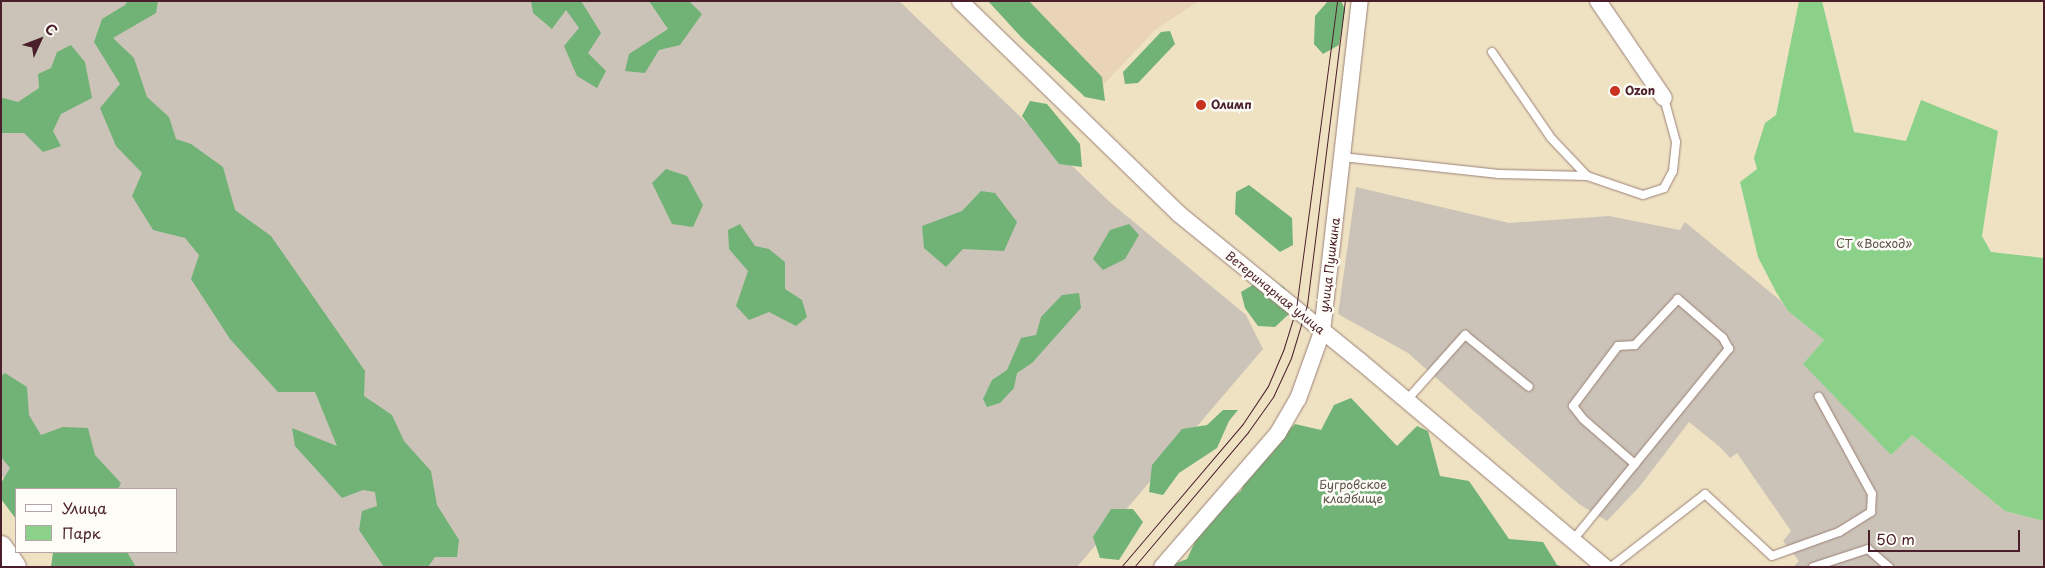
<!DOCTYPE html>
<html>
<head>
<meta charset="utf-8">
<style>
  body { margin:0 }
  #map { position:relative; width:2045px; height:568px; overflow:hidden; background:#efe2c3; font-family:"Playpen Sans",sans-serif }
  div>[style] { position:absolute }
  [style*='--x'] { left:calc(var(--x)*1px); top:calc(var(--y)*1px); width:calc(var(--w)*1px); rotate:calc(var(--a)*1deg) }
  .built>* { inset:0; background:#e9d4b7 }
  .industrial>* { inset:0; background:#cbc3b8 }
  .green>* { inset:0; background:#8cd18a }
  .forest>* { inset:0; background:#71b376 }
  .roads { filter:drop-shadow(0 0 1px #9c8077) drop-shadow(0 0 1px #9c8077) }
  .lane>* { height:8px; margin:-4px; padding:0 4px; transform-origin:4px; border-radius:4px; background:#fff }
  .street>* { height:16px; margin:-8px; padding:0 8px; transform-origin:8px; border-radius:8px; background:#fff }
  .secondary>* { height:22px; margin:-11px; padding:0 11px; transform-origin:11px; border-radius:11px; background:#fff }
  .tram>* { height:1px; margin:-0.5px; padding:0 0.5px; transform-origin:0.5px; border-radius:0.5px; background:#4a1f2b }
  .dots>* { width:14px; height:14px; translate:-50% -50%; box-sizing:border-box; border:2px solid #fdfcf7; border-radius:50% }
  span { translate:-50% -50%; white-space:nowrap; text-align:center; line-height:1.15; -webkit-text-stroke:5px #fdfcf7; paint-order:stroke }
  .poi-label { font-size:12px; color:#4a1f2b; font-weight:700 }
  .left { translate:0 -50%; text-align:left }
  .park-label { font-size:12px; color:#5e5448 }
  .street-label { font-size:12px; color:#4a1f2b }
  .frame { position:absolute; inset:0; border:2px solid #4a1f2b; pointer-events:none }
  .legend { position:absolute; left:15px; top:488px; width:162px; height:65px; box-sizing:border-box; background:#fdfcf7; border:1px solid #b5a4a5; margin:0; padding:6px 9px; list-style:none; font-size:15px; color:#4a1f2b }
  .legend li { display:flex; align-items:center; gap:10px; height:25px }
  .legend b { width:25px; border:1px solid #b5a4a5 }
  .north { position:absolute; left:15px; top:15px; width:50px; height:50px; -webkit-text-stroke:4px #fdfcf7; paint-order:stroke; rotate:47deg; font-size:14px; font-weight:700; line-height:20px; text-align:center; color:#4a1f2b }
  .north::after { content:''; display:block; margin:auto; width:18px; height:22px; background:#4a1f2b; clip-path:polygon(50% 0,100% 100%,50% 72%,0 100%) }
  .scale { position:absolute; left:1868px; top:530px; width:152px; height:22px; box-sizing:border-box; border:2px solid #4a1f2b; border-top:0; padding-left:6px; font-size:15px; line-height:18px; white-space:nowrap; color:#4a1f2b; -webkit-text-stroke:4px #fdfcf7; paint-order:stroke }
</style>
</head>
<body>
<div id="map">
  <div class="built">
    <div style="clip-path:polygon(999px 1px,1199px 1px,1155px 30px,1094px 95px)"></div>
  </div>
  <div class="industrial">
    <div style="clip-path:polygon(4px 1px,899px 1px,1111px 203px,1246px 315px,1263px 349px,1077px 567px,66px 567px,56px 552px,176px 552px,176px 489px,16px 489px,16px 496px,1px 475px,1px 3px)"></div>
    <div style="clip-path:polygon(1356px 187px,1509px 223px,1609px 216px,1680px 230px,1685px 222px,1781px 301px,1788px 311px,1824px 340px,1804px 364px,1891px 455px,1912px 435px,2005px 511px,2044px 521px,2044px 567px,1793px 567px,1799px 561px,1783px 541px,1791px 531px,1737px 453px,1730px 458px,1720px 447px,1689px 422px,1640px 486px,1607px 521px,1579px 504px,1408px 353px,1338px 314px)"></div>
  </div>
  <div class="green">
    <div style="clip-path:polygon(1799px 1px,1822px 1px,1854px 132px,1906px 141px,1921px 100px,1998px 131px,1982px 236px,1991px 252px,2044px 258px,2044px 521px,2005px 511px,1912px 435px,1891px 455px,1803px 364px,1824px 340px,1788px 311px,1776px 292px,1758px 257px,1740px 182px,1757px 169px,1754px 158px,1765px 123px,1776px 115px)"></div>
  </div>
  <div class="forest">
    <div style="clip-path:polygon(128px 1px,158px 1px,156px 13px,113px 38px,134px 58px,147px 97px,169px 117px,176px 139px,191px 144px,223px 167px,235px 210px,271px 236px,365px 371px,364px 396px,392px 415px,404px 441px,431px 471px,437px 505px,459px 540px,457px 557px,435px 557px,428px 567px,384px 567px,359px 530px,362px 511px,377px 506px,375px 492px,363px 490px,342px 498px,295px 446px,292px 428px,337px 446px,315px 392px,278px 392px,230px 339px,191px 279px,199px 255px,185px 238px,153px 230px,132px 196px,142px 173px,116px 146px,100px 108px,120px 84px,94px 42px,102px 19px,125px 5px)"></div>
    <div style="clip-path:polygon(531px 1px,581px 1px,601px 33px,588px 53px,606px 71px,597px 88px,577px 76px,564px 46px,579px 28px,566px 10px,552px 29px,533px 13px)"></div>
    <div style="clip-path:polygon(649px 1px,689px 1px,702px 14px,680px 45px,659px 50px,645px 73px,625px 71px,629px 54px,668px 29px)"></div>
    <div style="clip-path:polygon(988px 1px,1030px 2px,1102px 77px,1105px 101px,1085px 97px,1021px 37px)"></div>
    <div style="clip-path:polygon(1328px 1px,1341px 1px,1345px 9px,1339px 45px,1323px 54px,1314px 44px,1315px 16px)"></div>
    <div style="clip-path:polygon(1170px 31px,1175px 44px,1138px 83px,1125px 84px,1123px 72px,1161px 32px)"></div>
    <div style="clip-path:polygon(71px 45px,85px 62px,92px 98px,61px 114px,53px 131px,61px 146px,43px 152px,24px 133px,1px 133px,1px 100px,3px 98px,18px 102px,39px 88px,38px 74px,51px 68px,57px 52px)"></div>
    <div style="clip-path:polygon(1030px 101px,1047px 104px,1080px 144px,1082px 167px,1059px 164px,1022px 116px)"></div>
    <div style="clip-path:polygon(666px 169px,687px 176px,703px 205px,693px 227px,672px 224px,652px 183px)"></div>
    <div style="clip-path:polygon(1249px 185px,1292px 218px,1293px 245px,1280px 252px,1235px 214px,1236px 192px)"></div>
    <div style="clip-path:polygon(981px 191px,995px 193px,1017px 222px,1004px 251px,963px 249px,946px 267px,924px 248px,922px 226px,962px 211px)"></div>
    <div style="clip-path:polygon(740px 224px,755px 246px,769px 249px,785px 262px,785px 289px,802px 300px,807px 317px,796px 326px,769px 312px,749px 320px,736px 306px,748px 271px,729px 249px,728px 230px)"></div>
    <div style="clip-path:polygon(1129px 224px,1139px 235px,1125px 259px,1103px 270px,1093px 259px,1110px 230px)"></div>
    <div style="clip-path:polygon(1266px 277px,1285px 288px,1290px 313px,1275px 327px,1258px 326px,1245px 308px,1241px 292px)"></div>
    <div style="clip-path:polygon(1079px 293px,1081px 308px,1032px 363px,1017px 373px,1014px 388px,1000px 403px,987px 407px,983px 399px,992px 380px,1007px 370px,1021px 338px,1036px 335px,1041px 317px,1062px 295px)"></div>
    <div style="clip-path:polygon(5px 373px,27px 387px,29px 415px,41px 435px,63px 427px,88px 428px,95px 455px,121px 483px,118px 489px,16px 489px,16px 519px,1px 499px,1px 483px,10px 468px,1px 457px,1px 376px)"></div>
    <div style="clip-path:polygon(1351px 398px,1397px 446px,1417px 426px,1428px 431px,1440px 476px,1469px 481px,1509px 539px,1543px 542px,1557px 565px,1565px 567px,1166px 567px,1187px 559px,1199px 533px,1217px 510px,1241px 491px,1249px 472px,1295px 424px,1321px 430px,1334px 405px)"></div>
    <div style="clip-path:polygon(1223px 410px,1238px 410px,1229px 421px,1217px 448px,1179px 473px,1163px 495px,1149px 492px,1152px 465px,1182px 429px,1207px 425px)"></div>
    <div style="clip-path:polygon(1111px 509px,1133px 509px,1143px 522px,1119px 560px,1100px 558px,1093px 537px)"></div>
    <div style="clip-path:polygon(53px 552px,127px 552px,136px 567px,51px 567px)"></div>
  </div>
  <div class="roads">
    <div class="lane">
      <div style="--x:1492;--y:52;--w:104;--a:55.5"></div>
      <div style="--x:1551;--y:138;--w:52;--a:46.5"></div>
      <div style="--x:1587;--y:176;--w:59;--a:18.7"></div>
      <div style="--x:1643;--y:195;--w:22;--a:-18"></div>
      <div style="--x:1664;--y:188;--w:19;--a:-62"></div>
      <div style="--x:1673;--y:171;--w:29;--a:-84"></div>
      <div style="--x:1676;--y:142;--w:46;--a:-105.3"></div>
      <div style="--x:1342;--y:157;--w:158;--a:6.2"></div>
      <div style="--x:1499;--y:174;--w:88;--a:1.3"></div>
      <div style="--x:1406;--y:401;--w:89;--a:-48.2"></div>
      <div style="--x:1465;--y:335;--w:82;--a:39.1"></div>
      <div style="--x:1573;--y:540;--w:247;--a:-50.8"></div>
      <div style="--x:1729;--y:349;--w:13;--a:-119"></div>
      <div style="--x:1723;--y:338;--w:60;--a:-139.1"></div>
      <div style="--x:1678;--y:299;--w:63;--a:133.1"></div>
      <div style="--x:1635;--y:345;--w:17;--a:177"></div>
      <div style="--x:1618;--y:346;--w:75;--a:126.9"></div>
      <div style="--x:1573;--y:406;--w:16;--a:52"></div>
      <div style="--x:1583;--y:419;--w:69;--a:40.9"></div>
      <div style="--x:1611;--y:567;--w:119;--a:-37.8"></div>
      <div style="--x:1705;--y:494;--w:91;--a:42.8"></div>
      <div style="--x:1772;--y:556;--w:71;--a:-19.7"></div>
      <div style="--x:1839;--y:532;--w:38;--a:-32"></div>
      <div style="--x:1871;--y:512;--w:18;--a:-87"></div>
      <div style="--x:1872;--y:494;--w:111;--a:-118.7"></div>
      <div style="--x:1813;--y:567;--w:58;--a:-18.1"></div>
      <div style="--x:1868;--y:549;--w:28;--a:41"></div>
    </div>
    <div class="street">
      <div style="--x:960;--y:1;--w:305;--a:44.2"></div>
      <div style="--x:1179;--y:214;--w:233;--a:39.1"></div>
      <div style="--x:1360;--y:361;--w:320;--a:40.1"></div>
      <div style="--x:1598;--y:1;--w:117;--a:55.8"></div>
      <div style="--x:1162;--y:567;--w:177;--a:-49.1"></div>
      <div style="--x:1278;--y:433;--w:39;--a:-60"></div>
      <div style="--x:1298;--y:399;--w:71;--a:-70.3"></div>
      <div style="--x:1322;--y:332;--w:333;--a:-83.5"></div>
    </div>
    <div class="secondary">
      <div style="--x:1;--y:547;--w:24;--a:55"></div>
    </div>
  </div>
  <div class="tram">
    <div style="--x:1121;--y:567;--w:187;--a:-49.6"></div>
    <div style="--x:1242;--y:425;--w:47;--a:-56.3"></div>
    <div style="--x:1268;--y:386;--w:38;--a:-67"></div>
    <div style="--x:1283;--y:351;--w:44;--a:-72.8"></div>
    <div style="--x:1296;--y:309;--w:311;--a:-82.4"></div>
    <div style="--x:1134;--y:567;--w:177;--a:-49.8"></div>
    <div style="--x:1248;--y:432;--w:43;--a:-54.5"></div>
    <div style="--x:1273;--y:397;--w:43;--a:-65.2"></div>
    <div style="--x:1291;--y:358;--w:55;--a:-73.2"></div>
    <div style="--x:1307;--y:305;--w:306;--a:-82.9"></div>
  </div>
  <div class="dots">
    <div style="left:1615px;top:91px;background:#c8321e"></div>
    <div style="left:1201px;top:105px;background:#c8321e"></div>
  </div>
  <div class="poi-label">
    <span class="left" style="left:1625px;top:91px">Ozon</span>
    <span class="left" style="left:1211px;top:105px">Олимп</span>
  </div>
  <div class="park-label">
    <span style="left:1874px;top:244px">СТ «Восход»</span>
    <span style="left:1353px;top:492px">Бугровское<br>кладбище</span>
  </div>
  <div class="street-label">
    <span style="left:1330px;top:265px;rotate:-83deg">улица Пушкина</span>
    <span style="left:1275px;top:293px;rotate:39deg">Ветеринарная улица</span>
  </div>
  <div class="frame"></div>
  <ul class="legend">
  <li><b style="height:6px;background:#fff"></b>Улица</li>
  <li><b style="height:14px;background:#8cd18a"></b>Парк</li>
  </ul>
  <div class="north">С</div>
  <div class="scale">50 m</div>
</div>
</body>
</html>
